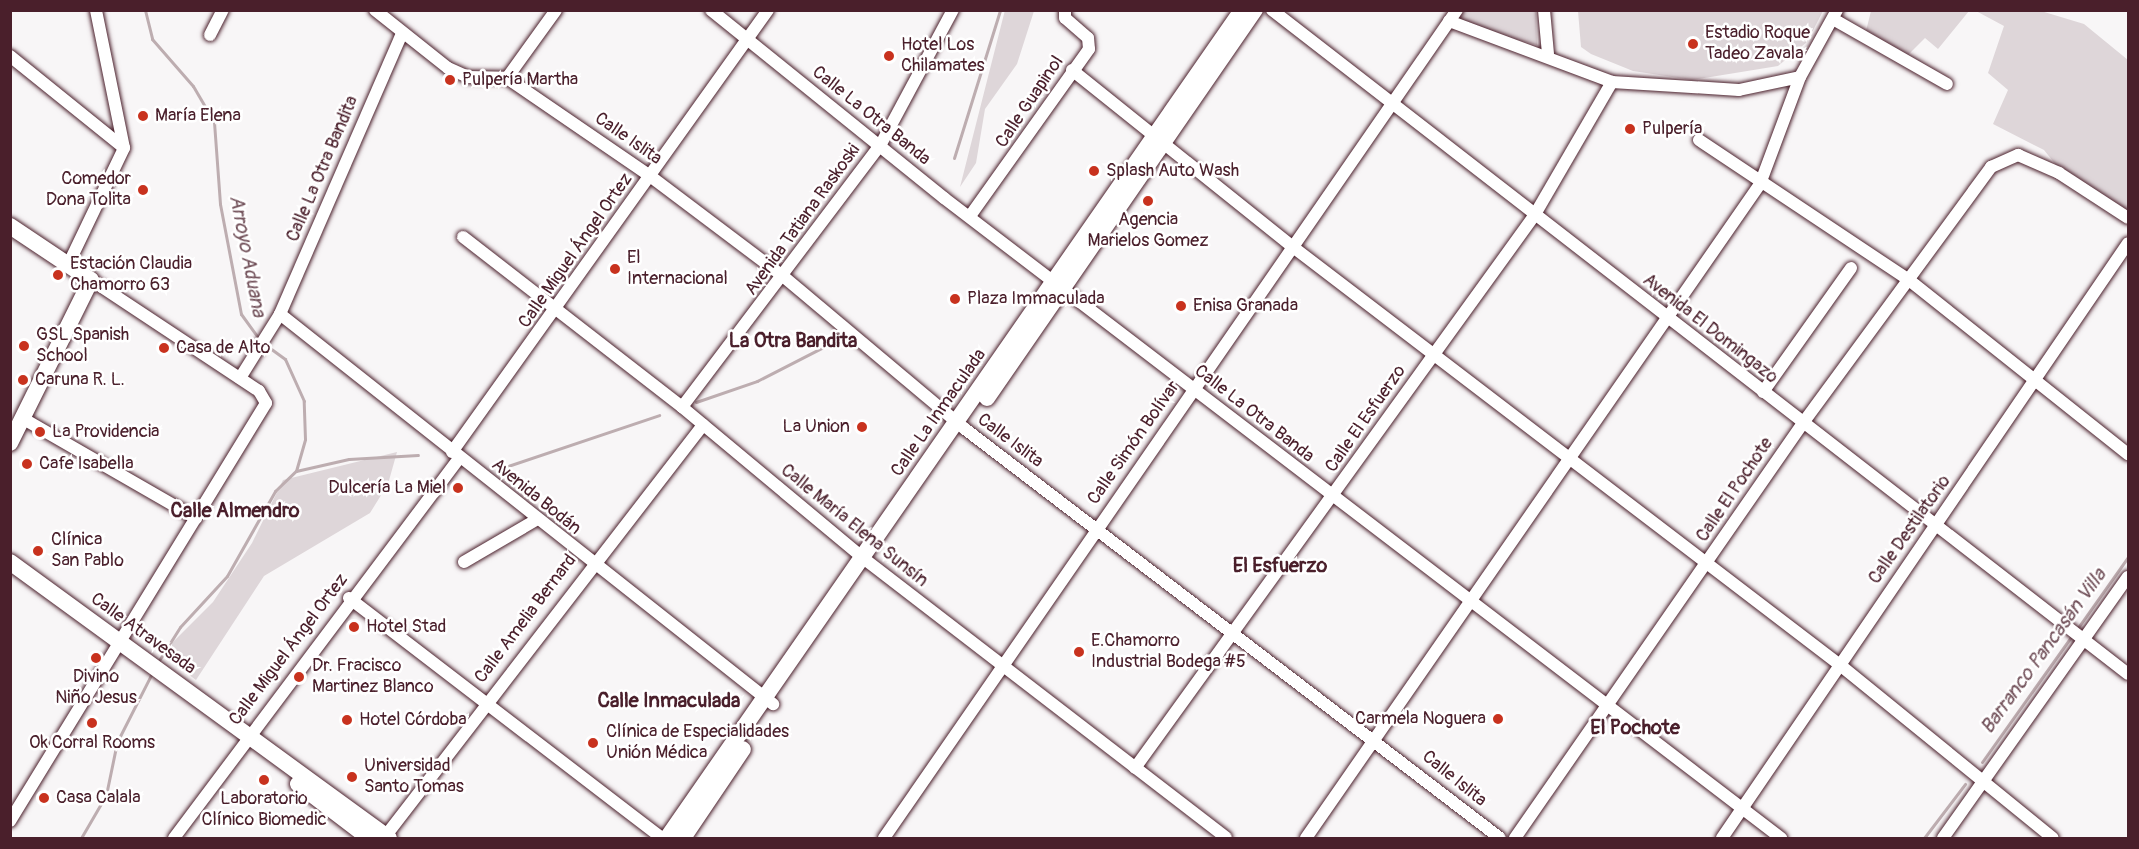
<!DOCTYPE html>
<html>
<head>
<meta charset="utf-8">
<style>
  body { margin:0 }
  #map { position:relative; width:2139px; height:849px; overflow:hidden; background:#f8f6f7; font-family:Pangolin,sans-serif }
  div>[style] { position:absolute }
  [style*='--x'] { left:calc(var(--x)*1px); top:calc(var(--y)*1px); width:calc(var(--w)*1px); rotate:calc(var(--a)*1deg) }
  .green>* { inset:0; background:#ded6d9 }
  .stream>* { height:3px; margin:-1.5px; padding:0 1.5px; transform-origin:1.5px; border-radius:1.5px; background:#bdadb0 }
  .roads { filter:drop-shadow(0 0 2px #4a1f2b) drop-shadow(0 0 2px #4a1f2b) }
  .street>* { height:12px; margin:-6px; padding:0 6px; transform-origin:6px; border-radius:6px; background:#fff }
  .secondary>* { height:16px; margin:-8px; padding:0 8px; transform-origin:8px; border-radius:8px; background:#fff }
  .dots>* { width:16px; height:16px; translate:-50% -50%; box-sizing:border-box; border:3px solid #fff; border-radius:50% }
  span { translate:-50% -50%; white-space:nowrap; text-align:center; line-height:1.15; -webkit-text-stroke:5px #fff; paint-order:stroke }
  .poi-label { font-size:18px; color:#4a1f2b }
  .left { translate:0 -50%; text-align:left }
  .right { translate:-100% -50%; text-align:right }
  .street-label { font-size:18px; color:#4a1f2b }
  .water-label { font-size:20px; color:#72515a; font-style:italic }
  .neighbourhood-label { font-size:20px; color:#4a1f2b; font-weight:700 }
  .frame { position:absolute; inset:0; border:12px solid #4a1f2b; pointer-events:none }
</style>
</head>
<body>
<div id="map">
  <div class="green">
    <div style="clip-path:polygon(1005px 10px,1034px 11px,1017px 64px,985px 109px,976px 163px,960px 187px)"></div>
    <div style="clip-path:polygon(1459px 11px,1536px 11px,1537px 45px,1452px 21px)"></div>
    <div style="clip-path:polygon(1578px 11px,1578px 10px,1823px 11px,1807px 42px,1778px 66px,1692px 80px,1633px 71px,1591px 54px,1581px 47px)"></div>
    <div style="clip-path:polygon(1871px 11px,1969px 11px,1938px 49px,1925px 38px,1905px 58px,1866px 31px)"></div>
    <div style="clip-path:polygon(1976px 11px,2041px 11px,2084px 24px,2128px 60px,2128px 215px,2064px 175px,2044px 150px,1993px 124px,2008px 90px,1988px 73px,2004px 26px)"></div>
    <div style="clip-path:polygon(397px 452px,388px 484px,370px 513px,264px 576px,196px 680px,161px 654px,213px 602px,252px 543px,283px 480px)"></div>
  </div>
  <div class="stream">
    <div style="--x:145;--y:10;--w:30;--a:76"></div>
    <div style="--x:152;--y:39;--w:62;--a:48.9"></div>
    <div style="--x:193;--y:86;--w:42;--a:59.7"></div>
    <div style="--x:214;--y:122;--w:82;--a:85.8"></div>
    <div style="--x:220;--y:204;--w:112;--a:79.2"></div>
    <div style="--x:241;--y:314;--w:31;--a:54"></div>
    <div style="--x:954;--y:158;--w:155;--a:-72.7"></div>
    <div style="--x:696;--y:402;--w:65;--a:-19"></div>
    <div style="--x:757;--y:381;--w:88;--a:-27.1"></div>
    <div style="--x:499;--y:469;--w:169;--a:-18.6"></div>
    <div style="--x:296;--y:471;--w:54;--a:-12.8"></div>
    <div style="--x:349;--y:459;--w:69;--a:-3.3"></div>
    <div style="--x:2077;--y:629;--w:88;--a:-54.7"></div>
    <div style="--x:158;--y:662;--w:41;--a:-57.8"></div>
    <div style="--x:180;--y:627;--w:69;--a:-47.3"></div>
    <div style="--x:227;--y:576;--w:98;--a:-60.5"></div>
    <div style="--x:275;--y:491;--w:29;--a:-44"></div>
    <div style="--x:296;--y:471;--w:33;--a:-74"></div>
    <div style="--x:305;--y:439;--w:38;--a:-92"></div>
    <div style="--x:304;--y:401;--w:46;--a:-114.3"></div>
    <div style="--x:285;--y:359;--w:26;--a:-144"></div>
    <div style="--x:1982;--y:762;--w:157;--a:-54.6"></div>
    <div style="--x:81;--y:838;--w:50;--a:-59.8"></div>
    <div style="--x:106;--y:795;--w:54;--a:-78.3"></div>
    <div style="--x:117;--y:742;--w:77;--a:-63.1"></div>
    <div style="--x:1924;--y:838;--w:68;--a:-52.8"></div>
  </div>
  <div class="roads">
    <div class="street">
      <div style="--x:375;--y:10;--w:93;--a:38.5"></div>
      <div style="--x:448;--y:68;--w:22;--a:24"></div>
      <div style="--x:468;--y:77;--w:39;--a:1"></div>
      <div style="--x:507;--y:78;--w:173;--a:34.4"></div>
      <div style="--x:650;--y:176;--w:168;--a:37"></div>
      <div style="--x:784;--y:277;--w:236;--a:40"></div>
      <div style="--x:965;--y:429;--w:673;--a:37.4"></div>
      <div style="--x:711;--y:10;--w:299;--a:38.9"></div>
      <div style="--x:944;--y:198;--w:1054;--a:37.4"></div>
      <div style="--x:1272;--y:10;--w:1083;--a:37.8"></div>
      <div style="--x:1544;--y:10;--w:44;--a:84.8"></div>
      <div style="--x:1833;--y:19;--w:131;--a:29.7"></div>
      <div style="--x:1449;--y:21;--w:174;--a:20.5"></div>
      <div style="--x:1612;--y:82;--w:127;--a:3.6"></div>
      <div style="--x:1739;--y:90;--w:62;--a:-12"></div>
      <div style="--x:210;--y:35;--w:28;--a:-63"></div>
      <div style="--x:10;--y:56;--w:146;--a:38.9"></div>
      <div style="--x:1072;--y:70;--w:283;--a:38.7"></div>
      <div style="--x:1293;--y:247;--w:688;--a:37.39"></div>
      <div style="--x:1840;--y:665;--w:274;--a:39.1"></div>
      <div style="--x:507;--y:78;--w:84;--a:-54.2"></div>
      <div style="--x:1699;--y:140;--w:252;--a:33.7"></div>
      <div style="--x:1909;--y:280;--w:280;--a:38.5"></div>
      <div style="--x:970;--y:216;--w:205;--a:-54.5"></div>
      <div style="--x:1089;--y:49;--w:11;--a:-95"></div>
      <div style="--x:1088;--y:38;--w:30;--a:-139"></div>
      <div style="--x:1065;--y:18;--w:8;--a:-90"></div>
      <div style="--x:463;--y:237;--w:277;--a:37.8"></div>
      <div style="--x:682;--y:407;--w:236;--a:39.8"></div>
      <div style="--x:863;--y:558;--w:458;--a:37.6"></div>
      <div style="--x:68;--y:265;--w:130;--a:-64.4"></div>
      <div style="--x:124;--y:148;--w:141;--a:-101.5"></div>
      <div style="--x:280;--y:314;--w:629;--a:38.35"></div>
      <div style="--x:240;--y:378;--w:75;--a:-58"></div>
      <div style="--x:280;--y:314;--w:306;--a:-66.5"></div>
      <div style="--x:1763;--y:392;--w:152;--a:-54.6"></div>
      <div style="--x:682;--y:407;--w:330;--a:-52.9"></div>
      <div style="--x:881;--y:144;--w:152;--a:-61.8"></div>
      <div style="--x:22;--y:418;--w:201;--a:29.9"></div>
      <div style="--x:452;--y:452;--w:543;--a:-54.44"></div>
      <div style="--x:464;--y:562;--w:83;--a:-30.3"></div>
      <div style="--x:349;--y:598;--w:394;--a:37.5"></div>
      <div style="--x:1135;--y:768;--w:681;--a:-54.14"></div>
      <div style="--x:1534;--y:216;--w:155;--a:-59.8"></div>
      <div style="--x:10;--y:821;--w:490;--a:-58.5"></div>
      <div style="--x:266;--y:403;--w:14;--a:-120"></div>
      <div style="--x:259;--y:391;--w:201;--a:-146.5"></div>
      <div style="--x:174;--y:838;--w:475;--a:-53.1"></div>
      <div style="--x:384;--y:838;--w:522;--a:-52.32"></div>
      <div style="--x:884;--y:838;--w:1007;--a:-55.32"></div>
      <div style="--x:1306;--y:838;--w:796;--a:-55.23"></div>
      <div style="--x:1760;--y:184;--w:114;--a:-69.5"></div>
      <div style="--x:1800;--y:77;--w:77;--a:-61.1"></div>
      <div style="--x:1515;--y:838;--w:505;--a:-55.24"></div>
      <div style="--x:1803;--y:423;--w:318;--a:-53.7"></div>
      <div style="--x:1991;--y:167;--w:30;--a:-24"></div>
      <div style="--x:2018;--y:155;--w:45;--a:23.7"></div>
      <div style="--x:2059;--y:173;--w:82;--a:33.1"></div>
      <div style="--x:1722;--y:838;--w:720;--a:-55.69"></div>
      <div style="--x:1943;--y:838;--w:320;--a:-54.7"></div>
    </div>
    <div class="secondary">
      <div style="--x:10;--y:226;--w:97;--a:33.7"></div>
      <div style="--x:91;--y:280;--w:182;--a:116.4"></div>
      <div style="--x:987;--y:398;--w:472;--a:-55.4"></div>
      <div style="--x:10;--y:562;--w:469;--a:36.1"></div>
      <div style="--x:298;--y:784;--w:89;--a:37.3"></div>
      <div style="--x:667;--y:838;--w:1008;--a:-55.22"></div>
      <div style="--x:683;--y:838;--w:107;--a:-56"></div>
    </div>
  </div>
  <div class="dots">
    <div style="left:1693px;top:44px;background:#c8321e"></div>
    <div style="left:889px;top:56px;background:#c8321e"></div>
    <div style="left:450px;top:80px;background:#c8321e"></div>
    <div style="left:143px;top:116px;background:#c8321e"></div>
    <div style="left:1630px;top:129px;background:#c8321e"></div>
    <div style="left:1094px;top:171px;background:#c8321e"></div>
    <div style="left:143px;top:190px;background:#c8321e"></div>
    <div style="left:1148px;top:201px;background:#c8321e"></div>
    <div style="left:615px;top:269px;background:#c8321e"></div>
    <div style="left:58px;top:275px;background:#c8321e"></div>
    <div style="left:955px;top:299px;background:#c8321e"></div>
    <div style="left:1181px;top:306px;background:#c8321e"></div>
    <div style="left:24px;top:346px;background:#c8321e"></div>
    <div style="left:164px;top:348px;background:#c8321e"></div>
    <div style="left:23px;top:380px;background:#c8321e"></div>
    <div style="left:862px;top:427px;background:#c8321e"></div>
    <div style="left:40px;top:432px;background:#c8321e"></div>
    <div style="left:27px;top:464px;background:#c8321e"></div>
    <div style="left:458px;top:488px;background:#c8321e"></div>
    <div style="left:38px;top:551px;background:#c8321e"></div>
    <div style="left:354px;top:627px;background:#c8321e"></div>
    <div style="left:1079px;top:652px;background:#c8321e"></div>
    <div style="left:96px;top:658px;background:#c8321e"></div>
    <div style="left:299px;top:677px;background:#c8321e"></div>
    <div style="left:1498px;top:719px;background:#c8321e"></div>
    <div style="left:347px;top:720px;background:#c8321e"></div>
    <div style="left:92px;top:723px;background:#c8321e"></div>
    <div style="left:593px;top:743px;background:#c8321e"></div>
    <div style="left:352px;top:777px;background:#c8321e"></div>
    <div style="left:264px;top:780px;background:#c8321e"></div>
    <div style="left:44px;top:798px;background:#c8321e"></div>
  </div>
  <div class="poi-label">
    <span class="left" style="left:1705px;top:44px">Estadio Roque<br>Tadeo Zavala</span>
    <span class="left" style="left:901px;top:56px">Hotel Los<br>Chilamates</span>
    <span class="left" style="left:462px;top:80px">Pulpería Martha</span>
    <span class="left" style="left:155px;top:116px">María Elena</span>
    <span class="left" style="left:1642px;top:129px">Pulpería</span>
    <span class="left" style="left:1106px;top:171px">Splash Auto Wash</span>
    <span class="right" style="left:131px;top:190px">Comedor<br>Dona Tolita</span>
    <span style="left:1148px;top:231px">Agencia<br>Marielos Gomez</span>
    <span class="left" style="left:627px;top:269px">El<br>Internacional</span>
    <span class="left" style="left:70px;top:275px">Estación Claudia<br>Chamorro 63</span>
    <span class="left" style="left:967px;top:299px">Plaza Immaculada</span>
    <span class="left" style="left:1193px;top:306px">Enisa Granada</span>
    <span class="left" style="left:36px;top:346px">GSL Spanish<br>School</span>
    <span class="left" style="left:176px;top:348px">Casa de Alto</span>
    <span class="left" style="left:35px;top:380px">Caruna R. L.</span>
    <span class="right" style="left:850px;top:427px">La Union</span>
    <span class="left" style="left:52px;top:432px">La Providencia</span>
    <span class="left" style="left:39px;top:464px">Cafe Isabella</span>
    <span class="right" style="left:446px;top:488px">Dulcería La Miel</span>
    <span class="left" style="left:51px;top:551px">Clínica<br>San Pablo</span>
    <span class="left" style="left:366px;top:627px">Hotel Stad</span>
    <span class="left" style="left:1091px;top:652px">E.Chamorro<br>Industrial Bodega #5</span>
    <span class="left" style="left:312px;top:677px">Dr. Fracisco<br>Martinez Blanco</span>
    <span style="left:96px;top:688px">Divino<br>Niño Jesus</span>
    <span class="right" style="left:1486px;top:719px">Carmela Noguera</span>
    <span class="left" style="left:359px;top:720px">Hotel Córdoba</span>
    <span class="left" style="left:606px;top:743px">Clínica de Especialidades<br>Unión Médica</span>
    <span style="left:92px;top:743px">Ok Corral Rooms</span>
    <span class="left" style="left:364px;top:777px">Universidad<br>Santo Tomas</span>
    <span class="left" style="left:56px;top:798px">Casa Calala</span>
    <span style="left:264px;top:810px">Laboratorio<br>Clínico Biomedic</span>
  </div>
  <div class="street-label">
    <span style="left:1030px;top:102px;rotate:-56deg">Calle Guapinol</span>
    <span style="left:871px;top:116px;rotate:39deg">Calle La Otra Banda</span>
    <span style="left:628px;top:139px;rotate:35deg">Calle Islita</span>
    <span style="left:323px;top:169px;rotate:-67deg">Calle La Otra Bandita</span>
    <span style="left:803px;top:220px;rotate:-54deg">Avenida Tatiana Raskoski</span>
    <span style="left:576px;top:251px;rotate:-55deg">Calle Miguel Ángel Ortez</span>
    <span style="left:1710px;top:329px;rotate:38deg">Avenida El Domingazo</span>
    <span style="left:939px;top:413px;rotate:-55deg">Calle La Inmaculada</span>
    <span style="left:1254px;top:414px;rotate:38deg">Calle La Otra Banda</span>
    <span style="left:1366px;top:419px;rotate:-55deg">Calle El Esfuerzo</span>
    <span style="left:1010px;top:441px;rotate:37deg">Calle Islita</span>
    <span style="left:1134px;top:443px;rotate:-55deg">Calle Simón Bolívar</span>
    <span style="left:1735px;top:490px;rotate:-56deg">Calle El Pochote</span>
    <span style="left:536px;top:497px;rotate:39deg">Avenida Bodán</span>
    <span style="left:854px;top:526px;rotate:39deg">Calle María Elena Sunsín</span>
    <span style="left:1910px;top:530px;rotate:-55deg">Calle Destilatorio</span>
    <span style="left:526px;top:619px;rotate:-53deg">Calle Amelia Bernard</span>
    <span style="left:143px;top:634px;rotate:36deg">Calle Atravesada</span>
    <span style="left:289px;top:650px;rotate:-53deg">Calle Miguel Ángel Ortez</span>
    <span style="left:1454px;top:779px;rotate:39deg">Calle Islita</span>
  </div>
  <div class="water-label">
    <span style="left:248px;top:256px;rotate:79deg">Arroyo Aduana</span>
    <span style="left:2043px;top:651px;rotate:-54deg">Barranco Pancasán Villa</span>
  </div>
  <div class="neighbourhood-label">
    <span style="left:793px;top:340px">La Otra Bandita</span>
    <span style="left:235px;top:510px">Calle Almendro</span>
    <span style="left:1280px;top:565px">El Esfuerzo</span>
    <span style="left:669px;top:700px">Calle Inmaculada</span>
    <span style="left:1635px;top:727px">El Pochote</span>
  </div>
  <div class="frame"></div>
</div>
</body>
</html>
